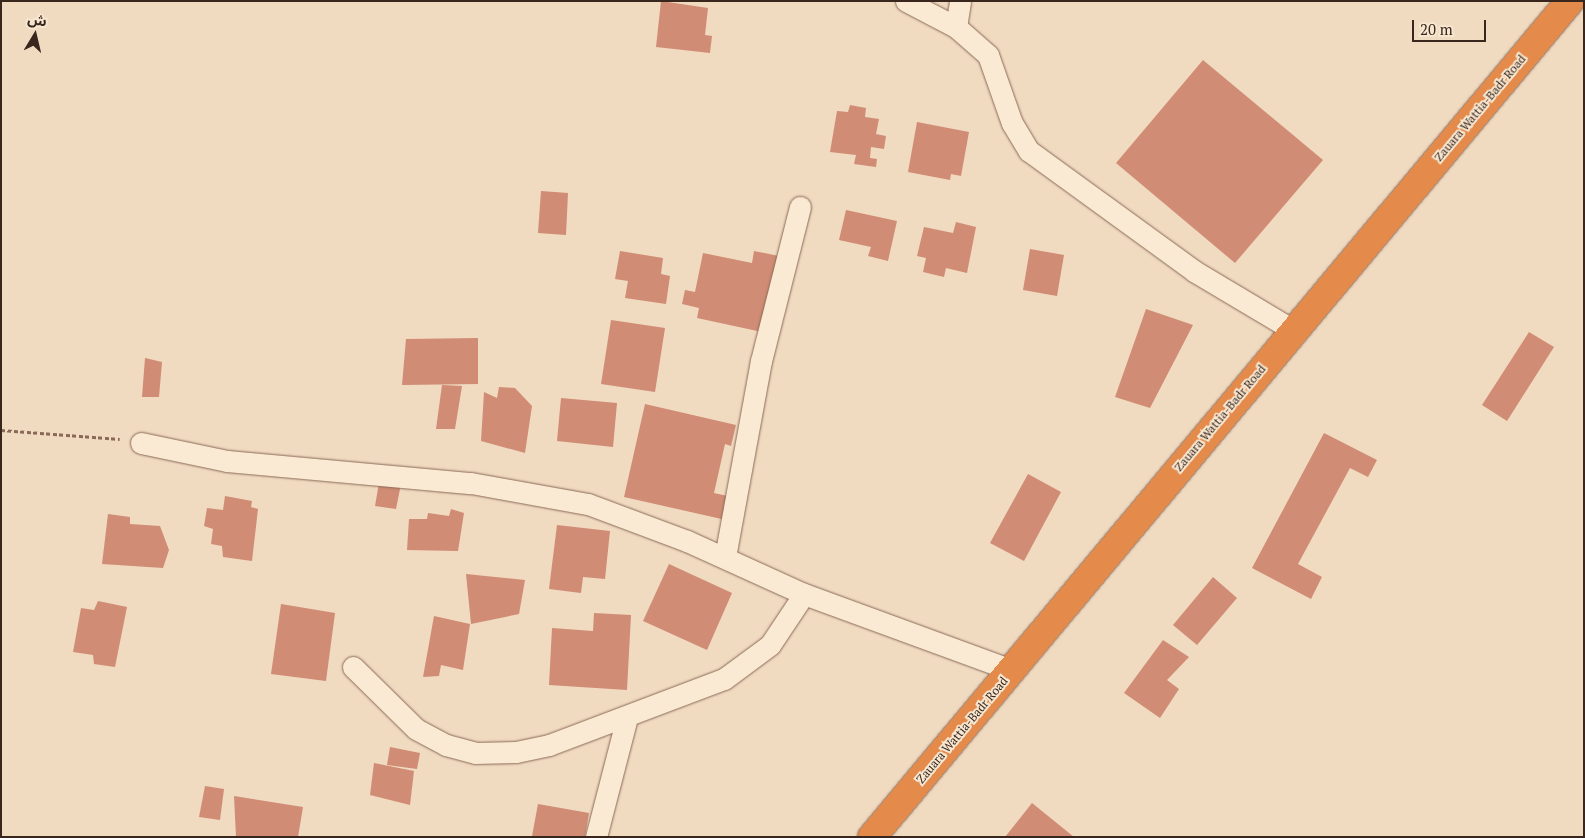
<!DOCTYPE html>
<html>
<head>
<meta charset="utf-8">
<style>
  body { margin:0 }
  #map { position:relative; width:1585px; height:838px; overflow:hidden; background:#f0dac0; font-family:"PT Serif","Noto Sans Arabic",serif }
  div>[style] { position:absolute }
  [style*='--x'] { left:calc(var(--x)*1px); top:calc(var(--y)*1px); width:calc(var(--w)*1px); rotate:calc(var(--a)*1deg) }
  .building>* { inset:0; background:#d08c74 }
  .path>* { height:3px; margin-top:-1.5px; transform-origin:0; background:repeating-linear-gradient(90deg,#8a6a57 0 4px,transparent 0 6.5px) }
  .roads { filter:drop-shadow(0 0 1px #8a6a57) drop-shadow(0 0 1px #8a6a57) }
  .street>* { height:21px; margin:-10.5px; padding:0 10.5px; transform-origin:10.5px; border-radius:10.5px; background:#fae9d3 }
  .highway>* { height:28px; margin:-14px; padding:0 14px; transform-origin:14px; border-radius:14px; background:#e48a4b }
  span { translate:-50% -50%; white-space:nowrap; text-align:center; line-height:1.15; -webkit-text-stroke:4px #f7e6d0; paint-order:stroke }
  .street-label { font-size:12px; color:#39261c }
  .frame { position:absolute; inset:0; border:2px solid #39261c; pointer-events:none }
  .north { position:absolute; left:10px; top:10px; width:50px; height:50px; -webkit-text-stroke:4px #f7e6d0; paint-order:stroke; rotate:9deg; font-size:14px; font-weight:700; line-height:20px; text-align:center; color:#39261c }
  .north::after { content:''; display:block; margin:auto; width:18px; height:22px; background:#39261c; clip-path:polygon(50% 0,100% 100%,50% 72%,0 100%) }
  .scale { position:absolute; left:1412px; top:20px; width:74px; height:22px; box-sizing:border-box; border:2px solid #39261c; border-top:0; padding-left:6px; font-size:15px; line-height:18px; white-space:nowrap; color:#39261c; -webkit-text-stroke:4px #f7e6d0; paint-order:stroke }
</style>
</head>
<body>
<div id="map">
  <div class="building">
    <div style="clip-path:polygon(661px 1px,708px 8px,705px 35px,712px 36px,710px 53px,656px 47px)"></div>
    <div style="clip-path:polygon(1203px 60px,1323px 160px,1235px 263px,1116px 163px)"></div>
    <div style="clip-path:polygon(850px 105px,866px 108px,865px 117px,879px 119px,876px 134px,886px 136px,884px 149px,871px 147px,870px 158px,877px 159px,876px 167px,854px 164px,856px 155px,830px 152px,837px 111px,848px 112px)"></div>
    <div style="clip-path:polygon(917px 122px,969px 132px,961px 176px,951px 174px,950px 180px,908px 172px)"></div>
    <div style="clip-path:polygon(541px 191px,568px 193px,566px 235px,538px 233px)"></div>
    <div style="clip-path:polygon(846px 210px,897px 221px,888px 261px,868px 256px,871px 247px,839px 240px)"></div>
    <div style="clip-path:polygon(956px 222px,976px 227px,967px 273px,946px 268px,944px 277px,923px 272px,926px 258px,917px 256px,924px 227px,953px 233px)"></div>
    <div style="clip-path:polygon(1030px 249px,1064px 255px,1057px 296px,1023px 290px)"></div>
    <div style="clip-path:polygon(620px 251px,663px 258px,661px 274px,670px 276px,666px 304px,625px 298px,628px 281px,615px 279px)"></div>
    <div style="clip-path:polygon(754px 251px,779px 256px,762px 332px,697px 318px,699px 308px,682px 304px,685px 290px,695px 292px,703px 253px,752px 263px)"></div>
    <div style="clip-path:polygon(1146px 309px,1193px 325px,1150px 408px,1115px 397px)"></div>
    <div style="clip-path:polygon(611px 320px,665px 328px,655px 392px,601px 384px)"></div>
    <div style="clip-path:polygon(1529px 332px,1554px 347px,1507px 421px,1482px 405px)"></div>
    <div style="clip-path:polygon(478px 338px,478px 384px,402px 385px,406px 339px)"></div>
    <div style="clip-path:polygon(145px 358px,162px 362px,159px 397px,142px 397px)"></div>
    <div style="clip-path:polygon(442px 385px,462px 386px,455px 429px,436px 429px)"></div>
    <div style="clip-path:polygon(499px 387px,515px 388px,532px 406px,525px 453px,481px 441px,484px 392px,497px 398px)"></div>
    <div style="clip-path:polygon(561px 398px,617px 403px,613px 447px,557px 441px)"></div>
    <div style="clip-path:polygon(645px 404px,736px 425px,731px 446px,725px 444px,714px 493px,732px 497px,726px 520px,624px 497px)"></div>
    <div style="clip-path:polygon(1324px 433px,1377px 460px,1368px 477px,1350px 468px,1298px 564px,1322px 577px,1311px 599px,1252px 568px)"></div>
    <div style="clip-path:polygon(1028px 474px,1061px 492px,1024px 561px,990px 543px)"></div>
    <div style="clip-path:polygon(380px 477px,402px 479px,396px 509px,375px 506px)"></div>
    <div style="clip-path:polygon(225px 496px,252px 501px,251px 507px,258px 509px,252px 561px,223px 557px,222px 546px,211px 544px,213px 529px,204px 526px,207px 508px,223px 510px)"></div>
    <div style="clip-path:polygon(451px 509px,464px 513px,458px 551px,407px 550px,409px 519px,427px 519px,428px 513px,449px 516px)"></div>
    <div style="clip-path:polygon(108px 514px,130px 517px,130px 524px,160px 526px,169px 550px,163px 568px,102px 564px)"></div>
    <div style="clip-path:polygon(557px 525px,610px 531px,605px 579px,583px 577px,581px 593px,549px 589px)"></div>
    <div style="clip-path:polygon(669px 564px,732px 593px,707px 650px,643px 621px)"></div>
    <div style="clip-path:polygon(466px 574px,525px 580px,519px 614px,471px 624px)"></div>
    <div style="clip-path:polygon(1213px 577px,1237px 598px,1197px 645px,1173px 625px)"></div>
    <div style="clip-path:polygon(98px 601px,127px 607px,115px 667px,94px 664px,93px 655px,73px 652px,81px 608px,94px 610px)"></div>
    <div style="clip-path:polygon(281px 604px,335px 613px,326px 681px,271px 674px)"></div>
    <div style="clip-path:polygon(594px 613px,631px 615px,627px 690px,549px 685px,552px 628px,593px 631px)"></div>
    <div style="clip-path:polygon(434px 616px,470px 624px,463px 670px,441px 665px,439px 676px,423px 677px)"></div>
    <div style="clip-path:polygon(1163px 640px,1189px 657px,1167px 680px,1179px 689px,1160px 718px,1124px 693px)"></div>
    <div style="clip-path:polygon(390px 747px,420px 753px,417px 769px,387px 765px)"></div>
    <div style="clip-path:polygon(374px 763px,414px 771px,410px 805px,370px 795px)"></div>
    <div style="clip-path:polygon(205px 786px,224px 789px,220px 820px,199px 817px)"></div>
    <div style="clip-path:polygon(234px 796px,303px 807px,298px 837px,236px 837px)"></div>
    <div style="clip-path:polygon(1032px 803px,1074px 837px,1005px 837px)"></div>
    <div style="clip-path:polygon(538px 804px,589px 813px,585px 837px,532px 836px)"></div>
  </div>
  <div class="path">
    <div style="--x:1;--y:430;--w:119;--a:4.3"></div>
  </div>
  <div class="roads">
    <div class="street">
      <div style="--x:906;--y:1;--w:56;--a:27.5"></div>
      <div style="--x:956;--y:27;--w:43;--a:41.2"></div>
      <div style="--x:988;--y:55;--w:72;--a:70.6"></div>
      <div style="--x:1012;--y:123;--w:33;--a:59"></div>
      <div style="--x:1029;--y:151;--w:204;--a:36"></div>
      <div style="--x:1194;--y:271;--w:115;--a:30.8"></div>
      <div style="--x:956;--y:27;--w:26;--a:-81"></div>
      <div style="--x:141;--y:443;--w:88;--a:11.8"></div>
      <div style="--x:227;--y:461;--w:245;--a:5.2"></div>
      <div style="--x:471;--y:483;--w:119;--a:10.2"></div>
      <div style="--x:588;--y:504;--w:106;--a:20.5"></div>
      <div style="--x:687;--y:541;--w:128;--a:24.4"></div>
      <div style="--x:804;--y:594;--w:221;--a:20.1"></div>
      <div style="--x:725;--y:557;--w:199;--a:-79.6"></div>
      <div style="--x:761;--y:361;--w:159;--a:-75.8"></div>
      <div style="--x:353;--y:667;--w:88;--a:44.5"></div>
      <div style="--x:416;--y:729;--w:34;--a:28"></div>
      <div style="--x:446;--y:745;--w:30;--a:15"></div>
      <div style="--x:475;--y:753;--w:41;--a:-1.4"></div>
      <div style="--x:516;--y:752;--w:34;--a:-12"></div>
      <div style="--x:549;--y:745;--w:187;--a:-20.7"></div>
      <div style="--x:724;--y:679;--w:57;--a:-36.5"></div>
      <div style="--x:770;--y:645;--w:61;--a:-56.3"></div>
      <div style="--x:596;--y:837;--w:124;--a:-75.5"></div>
    </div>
    <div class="highway">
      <div style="--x:872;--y:837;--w:1089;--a:-50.14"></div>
    </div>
  </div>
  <div class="street-label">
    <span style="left:1480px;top:108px;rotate:-50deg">Zauara Wattia-Badr Road</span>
    <span style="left:1220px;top:418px;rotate:-50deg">Zauara Wattia-Badr Road</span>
    <span style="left:962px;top:730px;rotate:-50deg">Zauara Wattia-Badr Road</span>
  </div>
  <div class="frame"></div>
  <div class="north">ش</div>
  <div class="scale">20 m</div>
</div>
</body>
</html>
